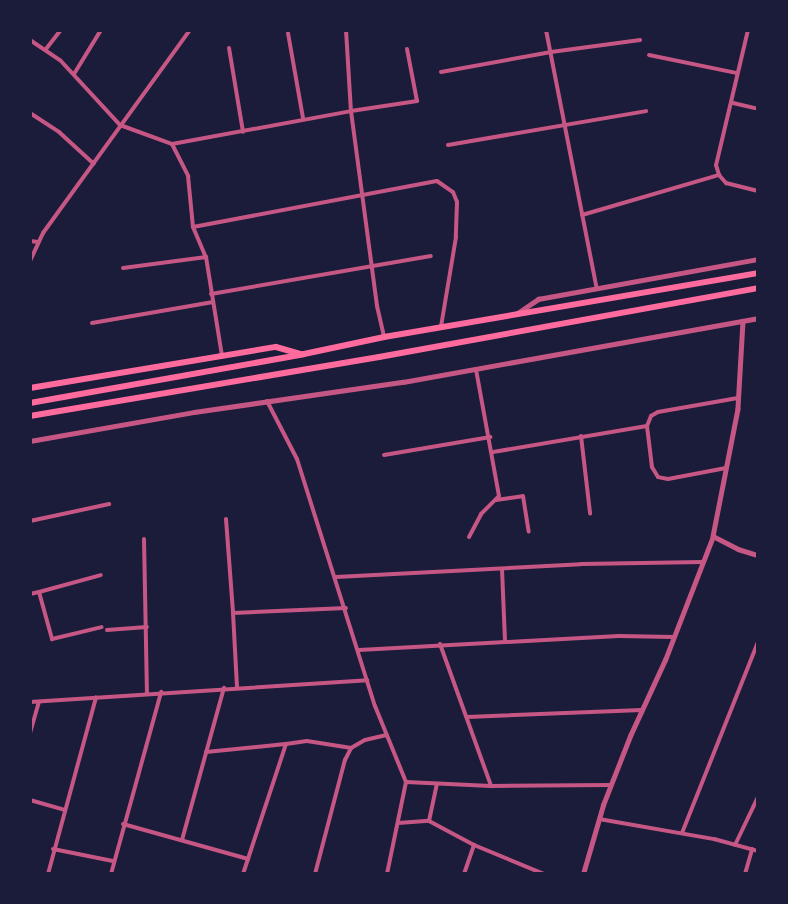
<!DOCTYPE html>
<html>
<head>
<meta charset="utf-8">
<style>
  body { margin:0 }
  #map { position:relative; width:788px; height:904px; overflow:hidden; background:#1b1b3a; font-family:Commissioner,sans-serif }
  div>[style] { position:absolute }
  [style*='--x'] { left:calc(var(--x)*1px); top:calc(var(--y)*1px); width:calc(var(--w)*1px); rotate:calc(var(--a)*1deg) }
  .minor>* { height:4px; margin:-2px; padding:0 2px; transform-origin:2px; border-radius:2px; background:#c65784 }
  .tertiary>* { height:4.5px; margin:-2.25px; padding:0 2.25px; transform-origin:2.25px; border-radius:2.25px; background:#c65784 }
  .trunk>* { height:6px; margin:-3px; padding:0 3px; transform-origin:3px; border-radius:3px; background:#ff6b9d }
  span { translate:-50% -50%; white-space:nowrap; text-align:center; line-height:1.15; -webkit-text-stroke:6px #1b1b3a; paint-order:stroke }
  .frame { position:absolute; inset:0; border:32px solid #1b1b3a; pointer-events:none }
</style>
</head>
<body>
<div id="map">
  <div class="minor">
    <div style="--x:346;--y:30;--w:81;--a:86.5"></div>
    <div style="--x:351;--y:111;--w:67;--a:-8.6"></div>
    <div style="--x:417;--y:101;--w:53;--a:-100.9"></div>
    <div style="--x:546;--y:30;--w:264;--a:78.9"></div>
    <div style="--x:748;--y:30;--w:139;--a:103.3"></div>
    <div style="--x:716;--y:165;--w:10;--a:73"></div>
    <div style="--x:719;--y:175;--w:11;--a:49"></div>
    <div style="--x:726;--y:183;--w:33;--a:14"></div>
    <div style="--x:288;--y:33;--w:86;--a:80"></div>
    <div style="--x:30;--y:40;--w:36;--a:34"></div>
    <div style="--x:60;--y:60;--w:88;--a:47.3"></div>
    <div style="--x:120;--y:125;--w:55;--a:20.1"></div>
    <div style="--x:172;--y:144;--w:36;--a:63"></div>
    <div style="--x:188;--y:176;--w:51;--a:84.4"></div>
    <div style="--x:193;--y:227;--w:33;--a:67"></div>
    <div style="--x:206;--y:257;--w:100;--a:80.8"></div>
    <div style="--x:229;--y:48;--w:85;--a:80.5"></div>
    <div style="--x:46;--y:49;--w:24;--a:-52"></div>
    <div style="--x:649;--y:55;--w:90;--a:11.6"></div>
    <div style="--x:441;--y:72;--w:112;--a:-10.3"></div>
    <div style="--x:551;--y:52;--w:90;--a:-7.7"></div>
    <div style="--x:74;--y:74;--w:52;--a:-58.5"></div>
    <div style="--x:733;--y:103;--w:26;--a:13"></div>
    <div style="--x:30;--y:113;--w:35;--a:33"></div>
    <div style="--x:59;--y:132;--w:47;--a:42.4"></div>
    <div style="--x:172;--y:144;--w:182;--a:-10.4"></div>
    <div style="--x:351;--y:111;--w:197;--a:82.4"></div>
    <div style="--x:377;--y:306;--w:32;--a:77"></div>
    <div style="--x:448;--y:145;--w:201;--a:-9.7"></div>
    <div style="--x:582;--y:215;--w:143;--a:-16.3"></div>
    <div style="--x:193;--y:227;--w:248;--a:-10.7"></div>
    <div style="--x:437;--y:181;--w:19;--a:35"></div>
    <div style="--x:453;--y:192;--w:11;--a:68"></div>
    <div style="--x:457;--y:202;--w:35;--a:92"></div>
    <div style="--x:456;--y:237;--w:91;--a:99.5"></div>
    <div style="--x:30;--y:241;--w:8;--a:7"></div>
    <div style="--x:30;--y:261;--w:31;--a:-65"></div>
    <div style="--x:43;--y:233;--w:251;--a:-54.1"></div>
    <div style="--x:123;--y:268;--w:84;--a:-7.5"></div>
    <div style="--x:211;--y:294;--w:223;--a:-9.8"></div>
    <div style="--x:92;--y:323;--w:123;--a:-9.8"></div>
    <div style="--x:267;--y:401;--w:65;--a:62.7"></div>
    <div style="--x:297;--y:459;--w:259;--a:72.5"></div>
    <div style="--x:375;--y:706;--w:82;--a:67.8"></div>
    <div style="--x:406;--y:782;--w:94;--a:101.7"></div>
    <div style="--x:581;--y:436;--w:78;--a:83.3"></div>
    <div style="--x:493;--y:452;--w:156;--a:-9.6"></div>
    <div style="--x:384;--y:455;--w:108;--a:-9.6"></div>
    <div style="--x:726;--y:468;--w:59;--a:169.3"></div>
    <div style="--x:668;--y:479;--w:10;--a:-169"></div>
    <div style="--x:658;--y:477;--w:12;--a:-121"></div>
    <div style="--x:652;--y:467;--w:41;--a:-97"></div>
    <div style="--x:647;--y:426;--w:11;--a:-68"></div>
    <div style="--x:651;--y:416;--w:8;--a:-30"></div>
    <div style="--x:658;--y:412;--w:81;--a:-9.9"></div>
    <div style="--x:496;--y:500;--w:27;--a:-8"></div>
    <div style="--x:523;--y:496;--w:36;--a:81"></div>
    <div style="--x:226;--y:519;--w:94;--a:85.7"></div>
    <div style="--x:233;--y:613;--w:113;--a:-2.5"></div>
    <div style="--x:30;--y:521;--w:81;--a:-12.1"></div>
    <div style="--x:469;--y:537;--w:26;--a:-62"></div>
    <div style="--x:481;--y:514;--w:25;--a:-45"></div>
    <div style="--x:499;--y:496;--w:129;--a:-100.3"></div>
    <div style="--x:144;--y:539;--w:154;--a:88.9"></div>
    <div style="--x:502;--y:569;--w:73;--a:87.6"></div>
    <div style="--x:336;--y:577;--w:245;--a:-3"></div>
    <div style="--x:581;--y:564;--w:122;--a:-0.9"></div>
    <div style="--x:39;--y:592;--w:64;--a:-15.3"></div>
    <div style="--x:30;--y:594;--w:9;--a:-13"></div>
    <div style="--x:39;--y:592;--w:49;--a:74.5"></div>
    <div style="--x:52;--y:639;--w:51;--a:-13.5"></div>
    <div style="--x:233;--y:613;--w:74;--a:86.9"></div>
    <div style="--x:107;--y:630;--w:40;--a:-4.3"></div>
    <div style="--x:440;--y:644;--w:151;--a:70.2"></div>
    <div style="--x:359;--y:650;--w:260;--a:-3.1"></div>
    <div style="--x:619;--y:636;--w:55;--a:1"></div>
    <div style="--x:30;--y:702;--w:338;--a:-3.7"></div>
    <div style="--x:467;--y:717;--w:175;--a:-2.3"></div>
    <div style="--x:30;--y:733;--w:32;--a:-74"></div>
    <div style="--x:206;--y:752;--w:80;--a:-5.7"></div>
    <div style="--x:406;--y:782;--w:85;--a:2.7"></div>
    <div style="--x:491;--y:786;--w:120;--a:-0.5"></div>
    <div style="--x:30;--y:800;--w:36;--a:16"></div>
    <div style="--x:599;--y:819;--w:117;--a:9.9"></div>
    <div style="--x:714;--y:839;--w:46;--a:15.3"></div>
    <div style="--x:429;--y:821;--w:38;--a:-78"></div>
    <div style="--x:398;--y:823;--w:31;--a:-4"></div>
    <div style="--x:429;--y:821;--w:51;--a:28.1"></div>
    <div style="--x:474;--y:845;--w:76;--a:22.5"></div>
    <div style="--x:123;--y:824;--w:130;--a:15.6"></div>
    <div style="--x:682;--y:833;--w:206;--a:-68.3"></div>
    <div style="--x:182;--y:840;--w:158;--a:-74.6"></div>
    <div style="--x:735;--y:845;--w:53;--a:-64.4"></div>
    <div style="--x:53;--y:849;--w:61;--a:11.3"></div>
    <div style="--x:48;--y:874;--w:183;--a:-74.8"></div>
    <div style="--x:111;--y:874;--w:189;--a:-74.6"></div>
    <div style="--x:243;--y:874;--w:137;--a:-71.7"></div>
    <div style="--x:286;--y:744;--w:21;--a:-8"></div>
    <div style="--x:307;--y:741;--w:45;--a:9"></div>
    <div style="--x:315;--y:874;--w:118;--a:-75.3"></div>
    <div style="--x:345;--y:760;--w:13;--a:-63"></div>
    <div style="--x:351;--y:748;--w:16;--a:-30"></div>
    <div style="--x:365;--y:740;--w:22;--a:-13"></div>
    <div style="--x:464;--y:874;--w:31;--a:-71"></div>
    <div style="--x:745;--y:874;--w:26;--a:-74"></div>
  </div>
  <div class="tertiary">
    <div style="--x:516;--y:314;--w:27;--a:-34"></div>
    <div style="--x:538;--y:299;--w:224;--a:-10.3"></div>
    <div style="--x:743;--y:321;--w:88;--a:93.3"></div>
    <div style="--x:738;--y:409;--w:129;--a:101.1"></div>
    <div style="--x:713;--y:536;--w:28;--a:27"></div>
    <div style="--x:738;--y:549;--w:21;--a:17"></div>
    <div style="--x:30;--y:441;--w:167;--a:-10"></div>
    <div style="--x:194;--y:412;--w:211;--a:-8.2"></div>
    <div style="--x:403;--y:382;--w:361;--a:-10.2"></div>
    <div style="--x:583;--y:874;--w:72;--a:-73.8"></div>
    <div style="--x:603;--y:805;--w:74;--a:-68.6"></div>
    <div style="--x:630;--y:736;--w:84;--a:-65.3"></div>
    <div style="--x:665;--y:660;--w:133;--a:-68.8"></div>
  </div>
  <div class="trunk">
    <div style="--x:30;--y:388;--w:249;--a:-9.5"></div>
    <div style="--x:276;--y:347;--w:26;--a:16"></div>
    <div style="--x:30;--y:403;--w:278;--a:-10.1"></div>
    <div style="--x:304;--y:354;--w:82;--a:-12"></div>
    <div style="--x:384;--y:337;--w:379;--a:-9.7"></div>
    <div style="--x:30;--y:416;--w:354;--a:-9.6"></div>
    <div style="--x:379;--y:357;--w:385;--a:-10.3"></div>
  </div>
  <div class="frame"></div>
</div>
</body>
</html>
